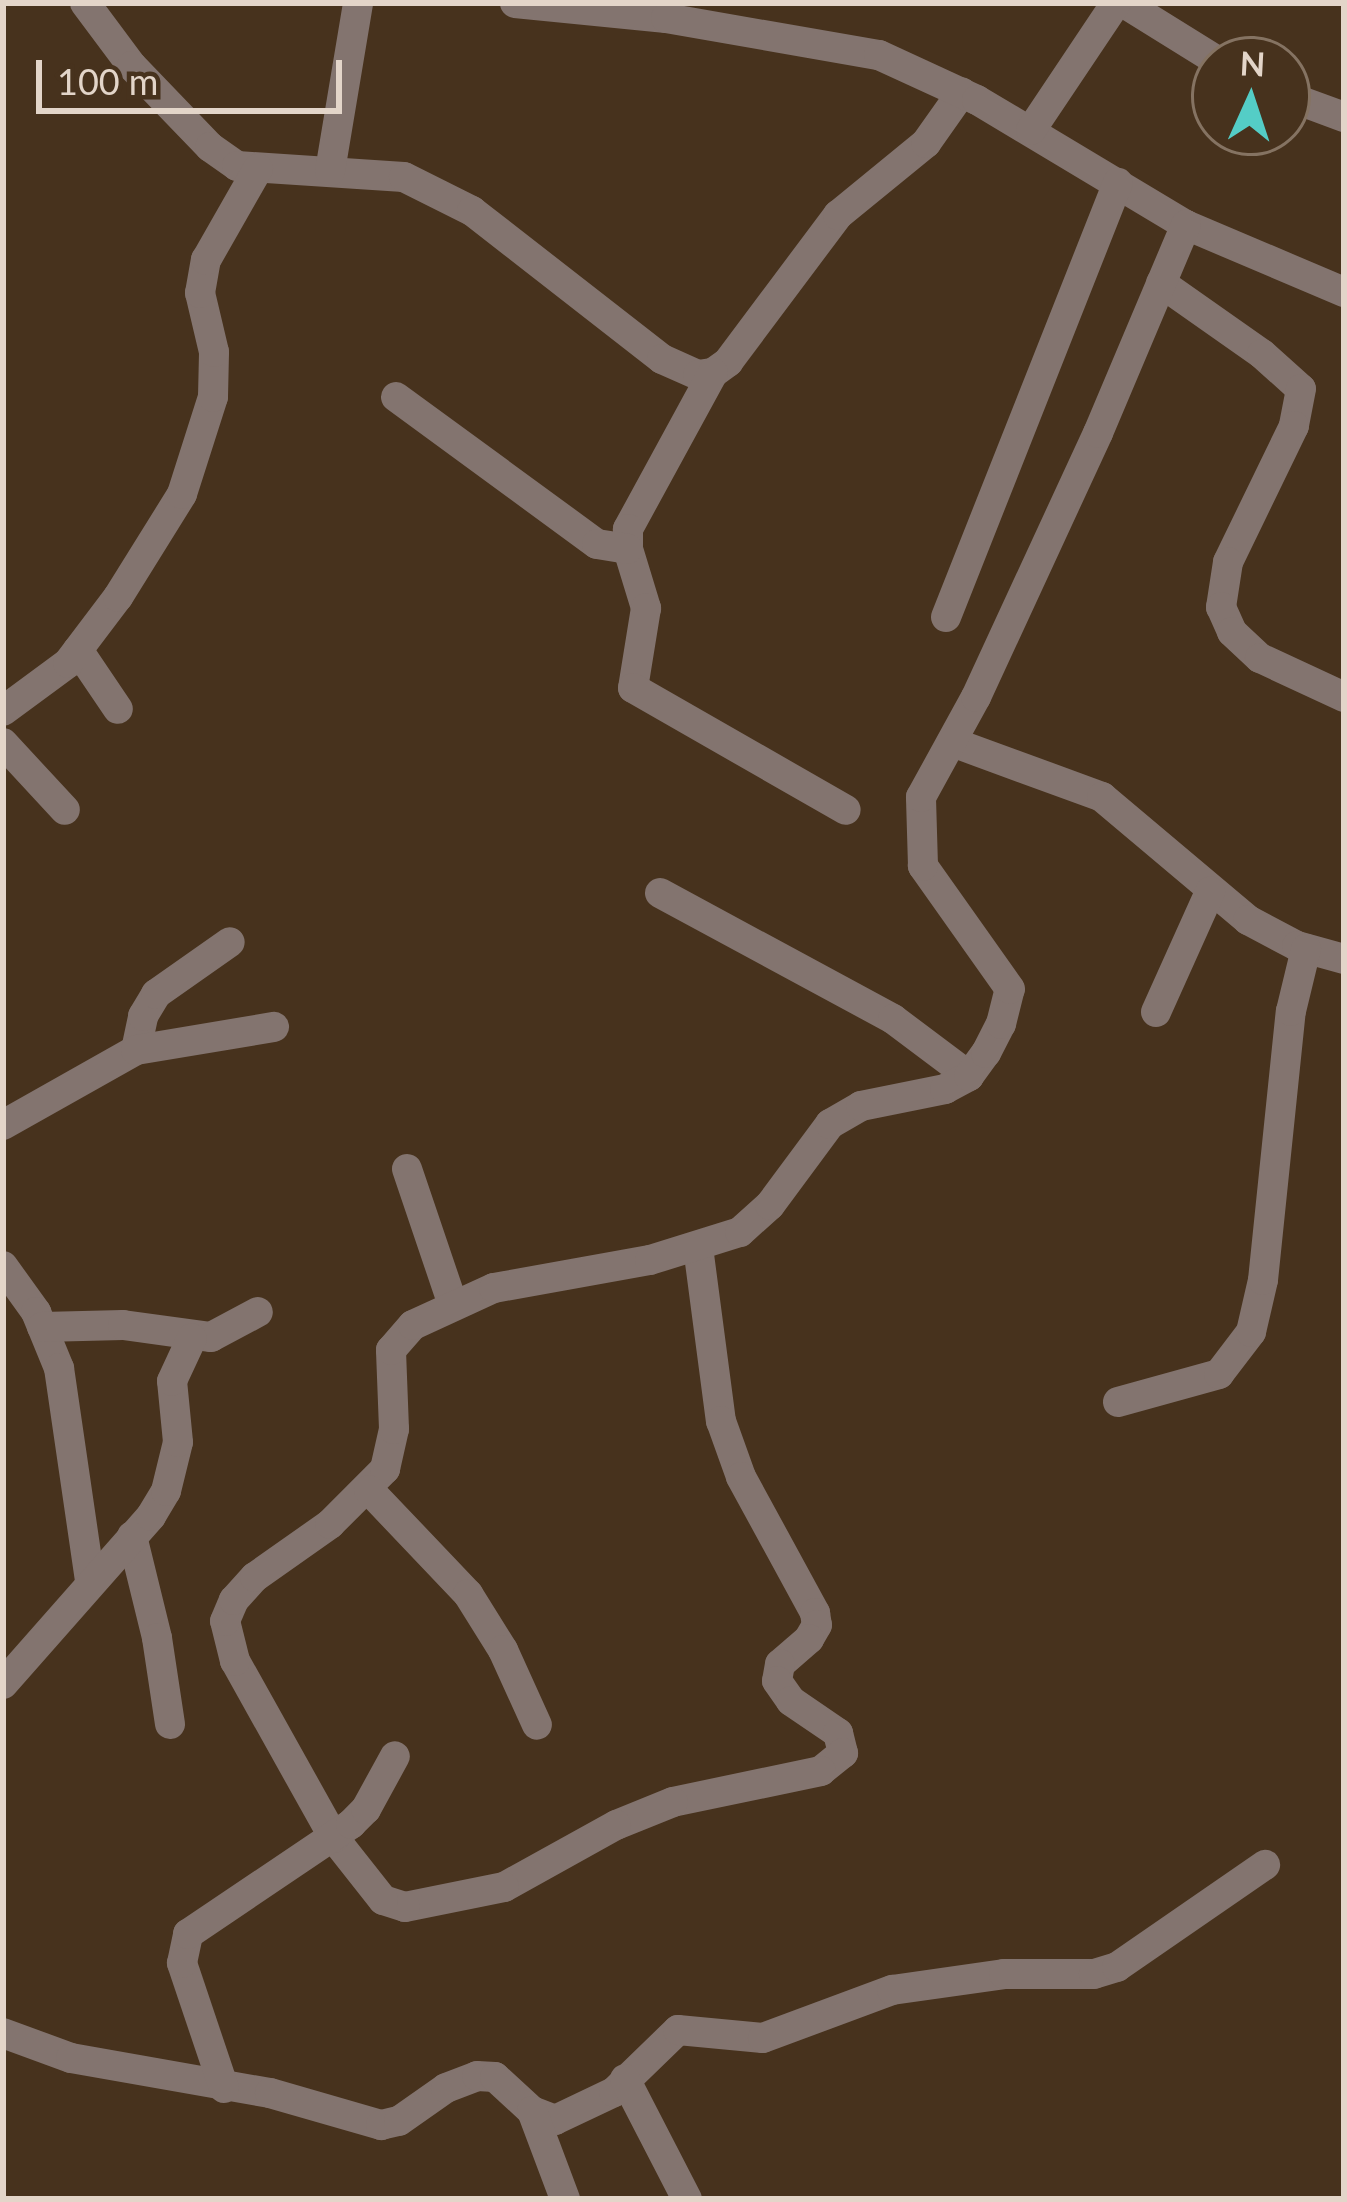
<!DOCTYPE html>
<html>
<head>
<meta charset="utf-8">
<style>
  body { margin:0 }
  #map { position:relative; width:1347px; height:2202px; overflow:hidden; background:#47321d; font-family:Lato,sans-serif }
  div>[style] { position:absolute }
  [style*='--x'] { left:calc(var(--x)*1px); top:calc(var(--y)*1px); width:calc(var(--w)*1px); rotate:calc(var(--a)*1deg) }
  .minor>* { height:30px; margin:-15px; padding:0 15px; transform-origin:15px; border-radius:15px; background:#83746f }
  span { translate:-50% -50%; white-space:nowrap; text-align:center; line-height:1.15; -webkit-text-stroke:12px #47321d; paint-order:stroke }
  .frame { position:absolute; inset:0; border:6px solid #e3d5c9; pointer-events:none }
  .north { position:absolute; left:1191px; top:36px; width:120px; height:120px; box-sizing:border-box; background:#47321d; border:3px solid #857362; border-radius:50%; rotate:3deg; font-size:33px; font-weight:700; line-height:48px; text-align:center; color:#e3d5c9 }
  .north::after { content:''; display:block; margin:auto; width:42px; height:54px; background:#54cdc6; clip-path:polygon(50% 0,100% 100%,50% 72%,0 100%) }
  .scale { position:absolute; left:36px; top:60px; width:306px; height:54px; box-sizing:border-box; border:6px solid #e3d5c9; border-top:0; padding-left:15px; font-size:36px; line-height:42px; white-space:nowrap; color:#e3d5c9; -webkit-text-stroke:9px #47321d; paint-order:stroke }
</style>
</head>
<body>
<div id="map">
  <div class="minor">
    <div style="--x:85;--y:3;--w:79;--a:53.3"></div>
    <div style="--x:132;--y:66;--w:112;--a:46.1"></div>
    <div style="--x:210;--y:147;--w:33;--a:35"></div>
    <div style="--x:237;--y:166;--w:167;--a:3.8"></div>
    <div style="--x:404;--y:177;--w:76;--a:26.6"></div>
    <div style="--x:472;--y:211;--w:241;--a:37.9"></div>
    <div style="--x:662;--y:359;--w:39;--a:24"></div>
    <div style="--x:698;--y:375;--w:15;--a:-8"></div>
    <div style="--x:713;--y:373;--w:19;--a:-36"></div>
    <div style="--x:728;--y:362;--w:184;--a:-53.2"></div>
    <div style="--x:838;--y:215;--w:114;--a:-39.3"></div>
    <div style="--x:926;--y:143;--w:62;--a:-54.8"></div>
    <div style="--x:515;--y:3;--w:152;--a:5.7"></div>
    <div style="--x:666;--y:18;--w:216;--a:9.9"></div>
    <div style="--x:879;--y:55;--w:108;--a:24.7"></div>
    <div style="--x:977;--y:100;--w:244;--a:30.9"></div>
    <div style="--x:1186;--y:225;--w:172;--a:23"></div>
    <div style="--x:1124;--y:3;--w:108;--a:31.8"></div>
    <div style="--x:1287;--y:96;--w:61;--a:20.2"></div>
    <div style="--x:1031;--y:130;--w:153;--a:-56.2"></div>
    <div style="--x:330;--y:171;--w:170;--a:-80.5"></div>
    <div style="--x:1161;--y:283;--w:123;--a:35.1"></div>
    <div style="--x:1262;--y:354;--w:52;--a:41.9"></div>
    <div style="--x:1301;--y:389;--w:38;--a:101"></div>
    <div style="--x:1294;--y:426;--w:151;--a:115.9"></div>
    <div style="--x:1228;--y:562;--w:46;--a:98.8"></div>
    <div style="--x:1221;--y:607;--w:27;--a:66"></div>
    <div style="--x:1232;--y:632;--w:38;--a:43"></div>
    <div style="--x:1260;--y:658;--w:93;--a:24.9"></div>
    <div style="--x:713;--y:373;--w:178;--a:118.6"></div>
    <div style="--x:628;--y:529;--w:20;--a:90"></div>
    <div style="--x:628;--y:549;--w:62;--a:73"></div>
    <div style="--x:646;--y:608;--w:81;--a:99.2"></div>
    <div style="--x:633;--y:688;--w:245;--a:29.8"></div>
    <div style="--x:396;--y:397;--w:249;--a:36.2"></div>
    <div style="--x:597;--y:544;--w:31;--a:9"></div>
    <div style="--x:946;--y:617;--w:467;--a:-68.4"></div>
    <div style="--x:78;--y:650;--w:71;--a:55.9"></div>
    <div style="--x:3;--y:711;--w:81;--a:-36.4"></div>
    <div style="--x:68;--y:663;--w:83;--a:-52.9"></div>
    <div style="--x:118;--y:597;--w:121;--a:-58.1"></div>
    <div style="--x:182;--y:494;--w:102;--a:-72.3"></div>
    <div style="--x:213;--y:397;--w:45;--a:-88.7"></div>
    <div style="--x:214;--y:352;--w:61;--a:-103.3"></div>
    <div style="--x:200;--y:293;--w:34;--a:-80"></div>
    <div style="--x:206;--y:260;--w:105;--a:-60.3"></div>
    <div style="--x:952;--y:742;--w:160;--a:20.1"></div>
    <div style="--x:1102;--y:797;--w:191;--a:40.1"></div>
    <div style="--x:1248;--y:920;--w:55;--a:28"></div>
    <div style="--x:1297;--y:946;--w:49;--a:15.5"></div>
    <div style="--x:3;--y:743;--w:91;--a:47.2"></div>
    <div style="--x:660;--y:893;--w:265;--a:28.4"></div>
    <div style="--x:893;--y:1019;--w:95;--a:36.9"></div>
    <div style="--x:1156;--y:1012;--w:132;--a:-65.8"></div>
    <div style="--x:136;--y:1050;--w:35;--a:-78"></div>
    <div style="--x:143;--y:1016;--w:26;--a:-59"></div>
    <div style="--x:156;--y:994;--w:90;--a:-35.1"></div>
    <div style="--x:3;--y:1125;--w:153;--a:-29.4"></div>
    <div style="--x:136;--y:1050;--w:140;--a:-9.5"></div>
    <div style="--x:407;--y:1169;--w:144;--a:71.3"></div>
    <div style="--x:698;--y:1247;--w:176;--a:82.5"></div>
    <div style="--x:721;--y:1421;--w:59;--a:70.3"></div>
    <div style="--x:741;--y:1477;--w:155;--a:61.4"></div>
    <div style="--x:815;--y:1613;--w:12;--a:81"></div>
    <div style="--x:817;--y:1625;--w:16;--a:120"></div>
    <div style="--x:809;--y:1639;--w:38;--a:139"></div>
    <div style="--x:780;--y:1664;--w:17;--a:100"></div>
    <div style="--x:777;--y:1681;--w:24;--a:55"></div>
    <div style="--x:791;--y:1701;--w:57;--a:34.2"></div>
    <div style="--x:838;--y:1733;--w:21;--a:76"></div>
    <div style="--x:843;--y:1753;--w:28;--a:141"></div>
    <div style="--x:821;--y:1771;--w:151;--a:168.2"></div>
    <div style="--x:673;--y:1802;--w:61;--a:158"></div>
    <div style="--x:616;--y:1825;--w:128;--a:151"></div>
    <div style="--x:504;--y:1887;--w:101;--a:168.6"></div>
    <div style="--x:405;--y:1907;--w:23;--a:-162"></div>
    <div style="--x:383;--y:1900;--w:79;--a:-128.3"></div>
    <div style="--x:334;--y:1838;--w:203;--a:-119.2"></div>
    <div style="--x:235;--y:1661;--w:41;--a:-104"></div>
    <div style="--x:225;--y:1621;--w:23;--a:-67"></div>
    <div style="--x:234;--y:1600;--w:31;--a:-48"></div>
    <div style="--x:255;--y:1577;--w:92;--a:-35.2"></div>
    <div style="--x:330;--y:1524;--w:78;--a:-45"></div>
    <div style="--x:385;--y:1469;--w:41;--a:-77.3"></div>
    <div style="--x:394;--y:1429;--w:79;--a:-92.2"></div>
    <div style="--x:391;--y:1350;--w:33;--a:-49"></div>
    <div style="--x:413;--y:1325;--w:89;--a:-24.6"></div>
    <div style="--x:494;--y:1288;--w:158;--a:-10.2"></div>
    <div style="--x:650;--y:1260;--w:94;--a:-17.3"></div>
    <div style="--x:740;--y:1232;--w:40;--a:-42"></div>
    <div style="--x:770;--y:1205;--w:101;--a:-53.5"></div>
    <div style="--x:830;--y:1124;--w:36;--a:-30"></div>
    <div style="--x:861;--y:1106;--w:86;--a:-11.4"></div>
    <div style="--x:945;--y:1089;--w:27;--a:-28"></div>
    <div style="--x:969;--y:1076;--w:29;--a:-54"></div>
    <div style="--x:986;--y:1053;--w:33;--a:-63"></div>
    <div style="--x:1001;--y:1024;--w:36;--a:-76"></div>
    <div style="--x:1010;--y:989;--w:151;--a:-125.3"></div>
    <div style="--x:923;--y:866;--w:69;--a:-91.7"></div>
    <div style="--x:921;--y:797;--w:114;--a:-61.2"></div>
    <div style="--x:976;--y:697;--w:291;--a:-65.2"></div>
    <div style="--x:1098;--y:433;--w:226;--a:-67.1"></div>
    <div style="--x:3;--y:1266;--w:57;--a:54.3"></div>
    <div style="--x:36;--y:1312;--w:61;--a:67.7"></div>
    <div style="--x:59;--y:1368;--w:215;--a:81.7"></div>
    <div style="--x:42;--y:1327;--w:81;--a:-1.4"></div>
    <div style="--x:123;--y:1325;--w:89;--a:7.8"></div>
    <div style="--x:211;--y:1337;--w:53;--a:-28"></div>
    <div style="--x:1118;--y:1402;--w:105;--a:-15.5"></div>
    <div style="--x:1219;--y:1374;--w:53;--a:-52.7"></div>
    <div style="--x:1251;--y:1332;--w:53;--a:-77"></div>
    <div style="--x:1263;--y:1280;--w:270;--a:-84.1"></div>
    <div style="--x:1291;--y:1011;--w:64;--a:-76.4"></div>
    <div style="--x:369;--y:1490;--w:144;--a:46.4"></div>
    <div style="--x:468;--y:1594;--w:66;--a:58"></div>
    <div style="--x:503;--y:1650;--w:82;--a:65.6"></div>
    <div style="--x:132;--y:1536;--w:105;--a:76.2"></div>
    <div style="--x:157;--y:1638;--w:87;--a:81.4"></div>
    <div style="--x:3;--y:1684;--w:224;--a:-48.6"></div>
    <div style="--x:151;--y:1516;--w:29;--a:-59"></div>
    <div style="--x:166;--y:1491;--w:50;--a:-76.2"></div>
    <div style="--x:178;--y:1442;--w:61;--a:-95.6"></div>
    <div style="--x:172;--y:1381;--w:47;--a:-65.1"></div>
    <div style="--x:3;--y:2033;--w:72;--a:20.2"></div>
    <div style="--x:71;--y:2058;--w:202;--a:10"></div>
    <div style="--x:270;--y:2093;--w:116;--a:16.1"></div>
    <div style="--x:381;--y:2125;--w:18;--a:-13"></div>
    <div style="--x:399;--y:2121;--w:57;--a:-35.1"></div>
    <div style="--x:446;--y:2088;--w:33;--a:-21"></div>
    <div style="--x:477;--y:2076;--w:18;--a:3"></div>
    <div style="--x:495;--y:2077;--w:50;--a:42.6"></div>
    <div style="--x:532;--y:2111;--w:25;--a:21"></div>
    <div style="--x:555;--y:2120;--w:65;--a:-25.4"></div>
    <div style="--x:614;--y:2092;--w:89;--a:-44.1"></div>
    <div style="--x:678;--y:2030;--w:85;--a:5.4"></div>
    <div style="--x:763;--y:2038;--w:138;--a:-20.4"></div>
    <div style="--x:892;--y:1990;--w:113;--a:-8.1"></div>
    <div style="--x:1004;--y:1974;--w:90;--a:0"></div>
    <div style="--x:1094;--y:1974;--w:24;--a:-17"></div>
    <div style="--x:1117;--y:1967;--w:180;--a:-34.6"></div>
    <div style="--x:625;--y:2079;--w:135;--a:62.7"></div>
    <div style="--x:224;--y:2088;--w:132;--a:-108.6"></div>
    <div style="--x:182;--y:1963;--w:30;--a:-78"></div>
    <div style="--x:188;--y:1934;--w:197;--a:-34"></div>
    <div style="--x:351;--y:1824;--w:21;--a:-45"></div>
    <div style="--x:366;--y:1809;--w:60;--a:-61.3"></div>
    <div style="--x:532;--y:2111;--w:94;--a:69.4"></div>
  </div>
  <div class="frame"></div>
  <div class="north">N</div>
  <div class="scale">100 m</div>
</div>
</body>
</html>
